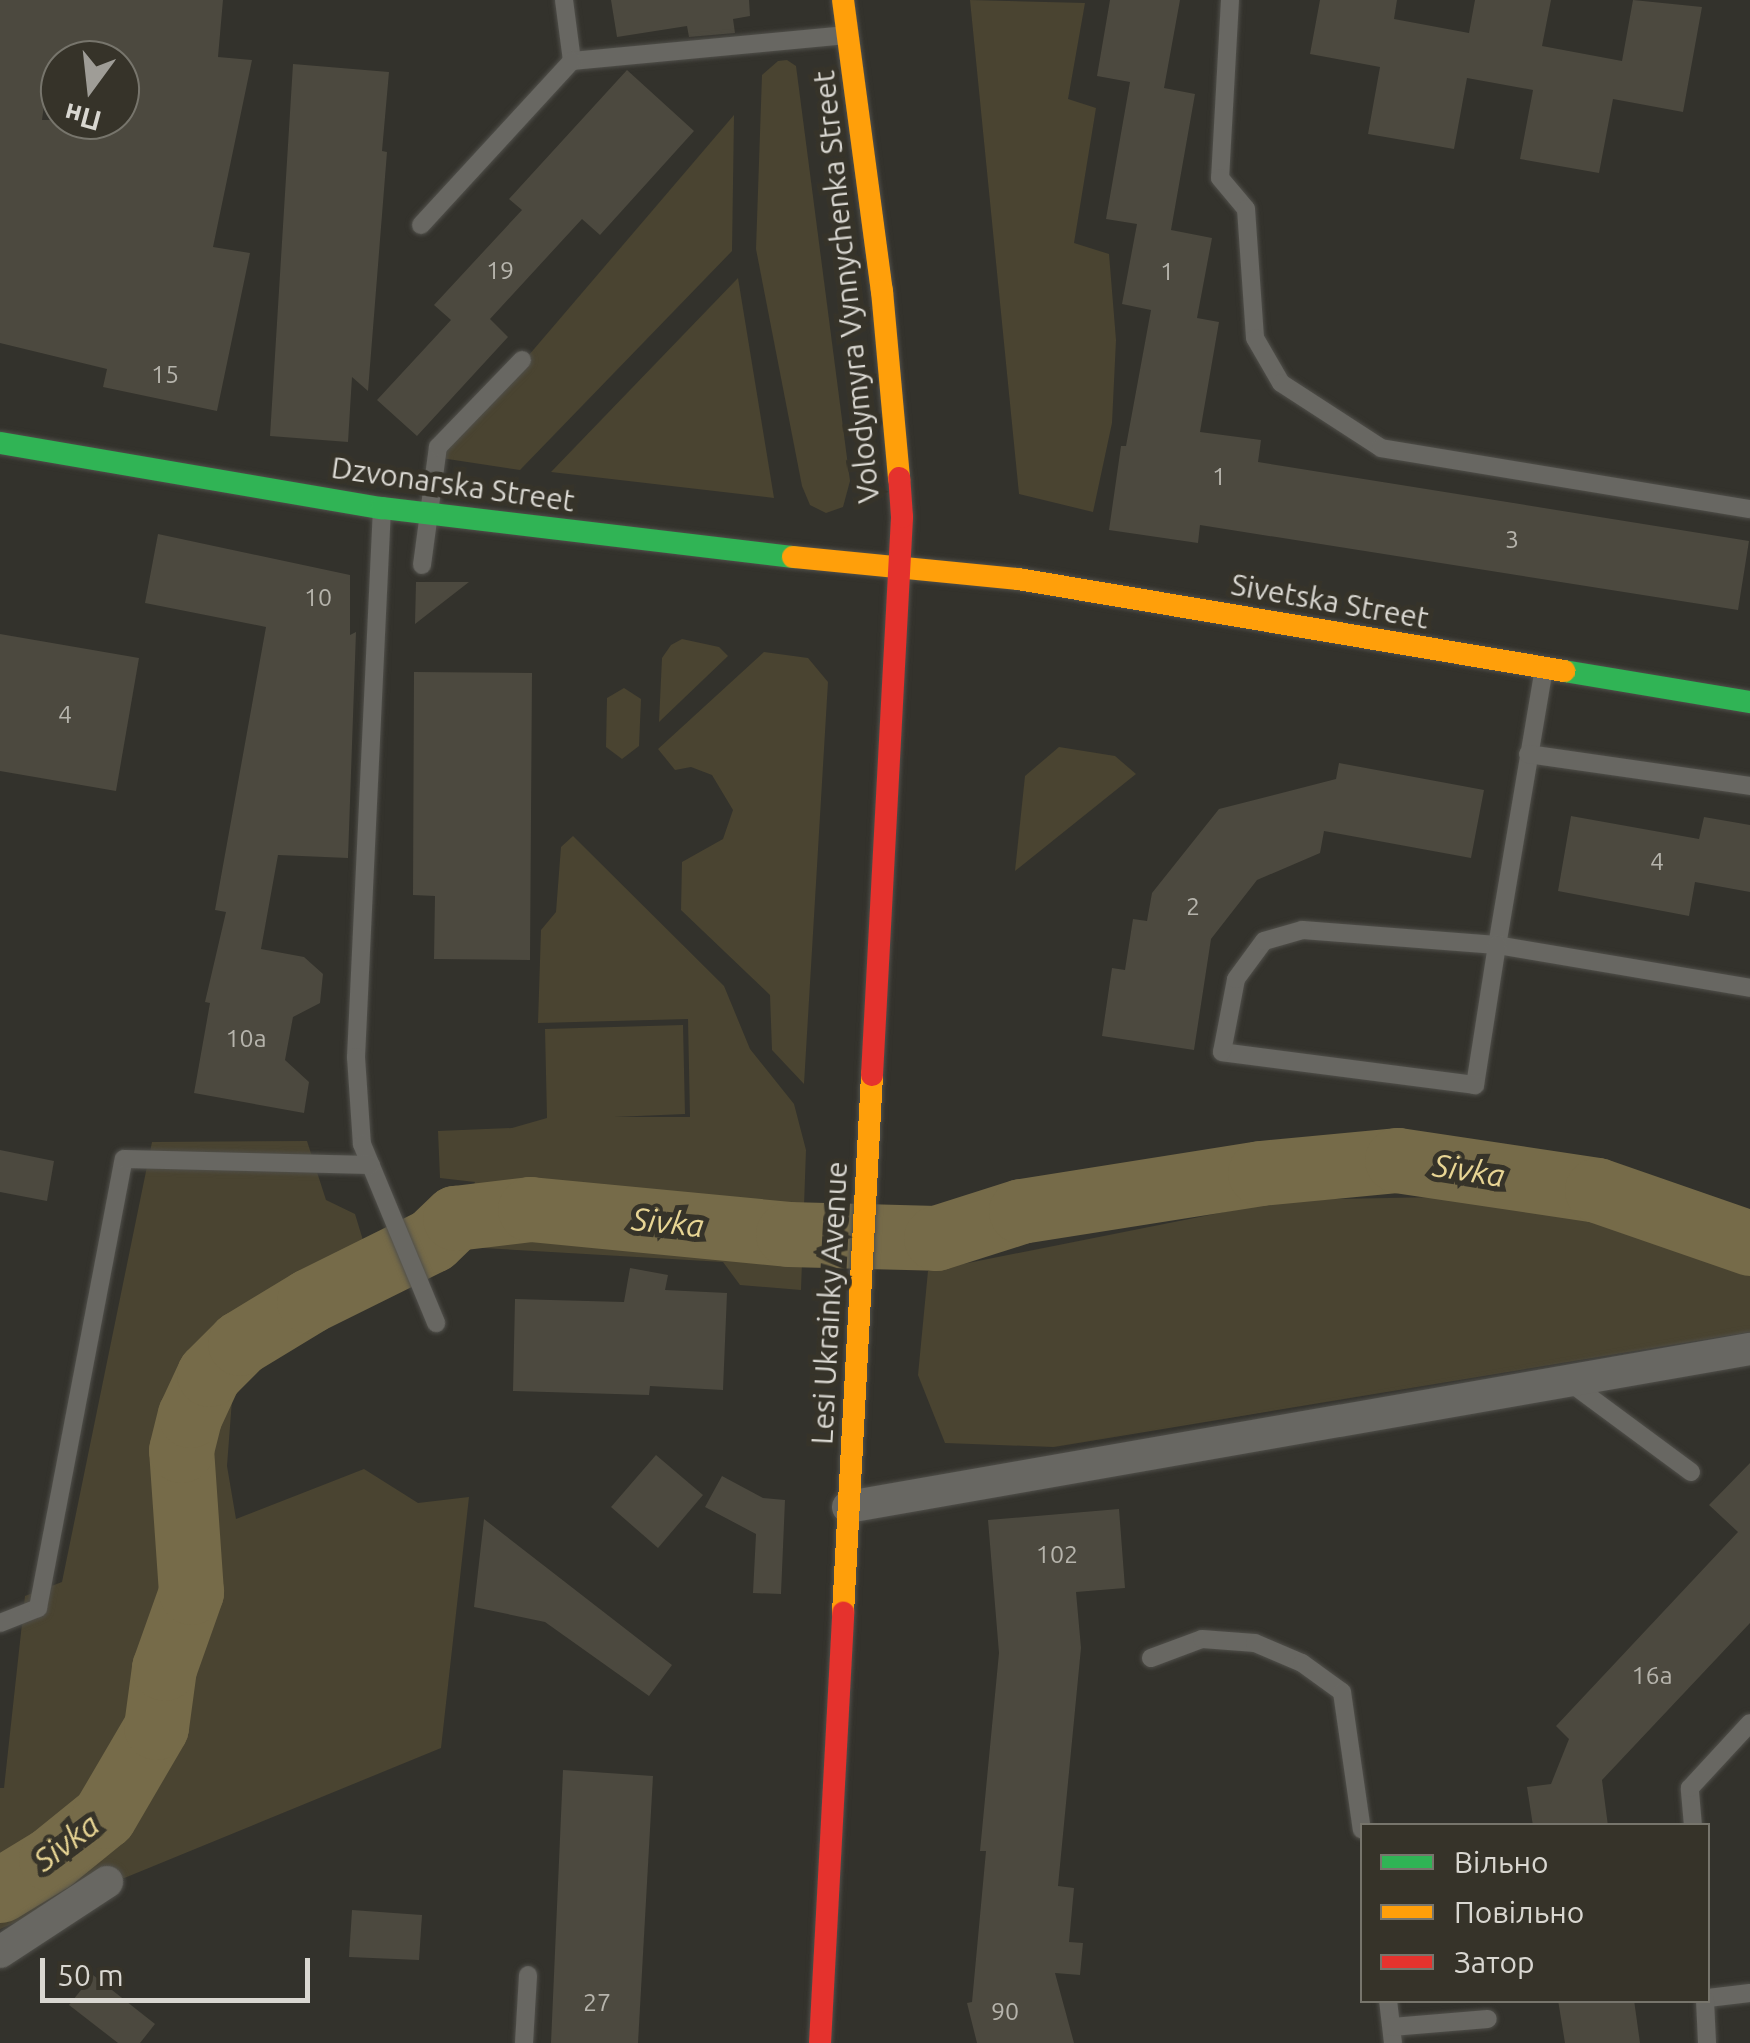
<!DOCTYPE html>
<html>
<head>
<meta charset="utf-8">
<style>
  body { margin:0 }
  #map { position:relative; width:1750px; height:2043px; overflow:hidden; background:#33322c; font-family:Ubuntu,sans-serif }
  div>[style] { position:absolute }
  [style*='--x'] { left:calc(var(--x)*1px); top:calc(var(--y)*1px); width:calc(var(--w)*1px); rotate:calc(var(--a)*1deg) }
  .green>* { inset:0; background:#4a4431 }
  .river>* { height:65px; margin:-32.5px; padding:0 32.5px; transform-origin:32.5px; border-radius:32.5px; background:#766b49 }
  .building>* { inset:0; background:#4c493f }
  .roads { filter:drop-shadow(0 0 2px #504f4a) drop-shadow(0 0 2px #504f4a) }
  .lane>* { height:18px; margin:-9px; padding:0 9px; transform-origin:9px; border-radius:9px; background:#686762 }
  .street>* { height:32px; margin:-16px; padding:0 16px; transform-origin:16px; border-radius:16px; background:#686762 }
  .fast>* { height:22px; margin:-11px; padding:0 11px; transform-origin:11px; border-radius:11px; background:#30b455 }
  .slow>* { height:22px; margin:-11px; padding:0 11px; transform-origin:11px; border-radius:11px; background:#ff9f0a }
  .jam>* { height:22px; margin:-11px; padding:0 11px; transform-origin:11px; border-radius:11px; background:#e5322d }
  span { translate:-50% -50%; white-space:nowrap; text-align:center; line-height:1.15; -webkit-text-stroke:10px #363329; paint-order:stroke }
  .number-label { font-size:25px; color:#b6b4ac }
  .number-label span { -webkit-text-stroke-width:0 }
  .street-label { font-size:30px; color:#d9d7d1 }
  .water-label { font-size:32px; color:#e8d594; font-style:italic }
  .legend { position:absolute; left:1360px; top:1823px; width:350px; height:180px; box-sizing:border-box; background:#363329; border:2px solid #77756c; margin:0; padding:12px 18px; list-style:none; font-size:30px; color:#d9d7d1 }
  .legend li { display:flex; align-items:center; gap:20px; height:50px }
  .legend b { width:50px; border:2px solid #77756c }
  .north { position:absolute; left:40px; top:40px; width:100px; height:100px; box-sizing:border-box; background:#363329; border:2px solid #77756c; border-radius:50%; rotate:195deg; font-size:28px; font-weight:700; line-height:40px; text-align:center; color:#d9d7d1 }
  .north::after { content:''; display:block; margin:auto; width:35px; height:45px; background:#9f9d97; clip-path:polygon(50% 0,100% 100%,50% 72%,0 100%) }
  .scale { position:absolute; left:40px; top:1958px; width:270px; height:45px; box-sizing:border-box; border:5px solid #d9d7d1; border-top:0; padding-left:12px; font-size:30px; line-height:35px; white-space:nowrap; color:#d9d7d1; -webkit-text-stroke:8px #363329; paint-order:stroke }
</style>
</head>
<body>
<div id="map">
  <div class="green">
    <div style="clip-path:polygon(970px 0,1085px 3px,1068px 99px,1096px 108px,1074px 243px,1109px 254px,1116px 340px,1112px 423px,1093px 512px,1019px 494px)"></div>
    <div style="clip-path:polygon(787px 60px,796px 66px,850px 481px,843px 507px,826px 513px,810px 505px,802px 486px,756px 249px,762px 75px,778px 61px)"></div>
    <div style="clip-path:polygon(734px 115px,732px 251px,520px 470px,441px 458px)"></div>
    <div style="clip-path:polygon(738px 278px,774px 498px,551px 472px)"></div>
    <div style="clip-path:polygon(682px 639px,719px 647px,728px 656px,659px 722px,662px 658px,671px 645px)"></div>
    <div style="clip-path:polygon(764px 652px,808px 658px,828px 682px,804px 1084px,772px 1050px,770px 995px,681px 910px,682px 862px,723px 839px,733px 810px,712px 775px,691px 767px,675px 770px,658px 749px)"></div>
    <div style="clip-path:polygon(624px 688px,641px 699px,639px 746px,622px 759px,606px 747px,607px 698px)"></div>
    <div style="clip-path:polygon(1059px 747px,1115px 756px,1136px 774px,1015px 871px,1025px 776px)"></div>
    <div style="clip-path:polygon(573px 836px,724px 986px,750px 1049px,794px 1104px,806px 1150px,801px 1290px,740px 1285px,723px 1262px,448px 1246px,475px 1182px,440px 1178px,438px 1131px,512px 1128px,547px 1118px,545px 1029px,683px 1025px,685px 1114px,614px 1117px,690px 1117px,688px 1019px,538px 1023px,541px 930px,556px 912px,561px 847px)"></div>
    <div style="clip-path:polygon(307px 1141px,326px 1200px,355px 1214px,377px 1286px,273px 1345px,232px 1400px,227px 1466px,236px 1519px,364px 1469px,418px 1503px,469px 1497px,441px 1748px,0 1929px,0 1788px,4px 1788px,25px 1596px,62px 1582px,152px 1142px)"></div>
    <div style="clip-path:polygon(1440px 1197px,1592px 1216px,1750px 1259px,1750px 1332px,1054px 1447px,945px 1443px,918px 1375px,928px 1271px,1285px 1200px)"></div>
  </div>
  <div class="river">
    <div style="--x:0;--y:1890;--w:60;--a:-31.3"></div>
    <div style="--x:51;--y:1859;--w:68;--a:-39.1"></div>
    <div style="--x:104;--y:1816;--w:103;--a:-59.7"></div>
    <div style="--x:156;--y:1727;--w:60;--a:-82.3"></div>
    <div style="--x:164;--y:1668;--w:81;--a:-70.4"></div>
    <div style="--x:191;--y:1592;--w:142;--a:-94"></div>
    <div style="--x:181;--y:1450;--w:36;--a:-76"></div>
    <div style="--x:190;--y:1415;--w:45;--a:-65.1"></div>
    <div style="--x:209;--y:1374;--w:44;--a:-45"></div>
    <div style="--x:240;--y:1343;--w:81;--a:-31.3"></div>
    <div style="--x:309;--y:1301;--w:137;--a:-26.4"></div>
    <div style="--x:432;--y:1240;--w:32;--a:-44"></div>
    <div style="--x:455;--y:1218;--w:76;--a:-6.8"></div>
    <div style="--x:530;--y:1209;--w:259;--a:5.5"></div>
    <div style="--x:788;--y:1234;--w:148;--a:1.5"></div>
    <div style="--x:936;--y:1238;--w:89;--a:-17.6"></div>
    <div style="--x:1021;--y:1211;--w:242;--a:-9"></div>
    <div style="--x:1260;--y:1173;--w:138;--a:-5.4"></div>
    <div style="--x:1397;--y:1160;--w:202;--a:8.5"></div>
    <div style="--x:1597;--y:1190;--w:162;--a:19.1"></div>
  </div>
  <div class="building">
    <div style="clip-path:polygon(evenodd,0 0,223px 0,218px 57px,252px 60px,213px 247px,250px 253px,217px 411px,103px 387px,107px 369px,0 343px,0 0,50px 60px,120px 60px,120px 120px,42px 120px,50px 60px)"></div>
    <div style="clip-path:polygon(611px 0,749px 0,750px 16px,733px 19px,735px 33px,689px 37px,687px 26px,617px 37px)"></div>
    <div style="clip-path:polygon(1110px 0,1180px 0,1164px 88px,1195px 94px,1171px 230px,1212px 238px,1197px 318px,1219px 322px,1200px 432px,1261px 440px,1258px 462px,1749px 541px,1738px 610px,1200px 525px,1198px 543px,1109px 530px,1121px 446px,1126px 446px,1151px 310px,1122px 304px,1137px 224px,1106px 219px,1130px 82px,1097px 76px)"></div>
    <div style="clip-path:polygon(1320px 0,1397px 0,1394px 19px,1469px 33px,1475px 0,1551px 0,1542px 46px,1622px 61px,1633px 0,1702px 7px,1683px 112px,1613px 99px,1599px 173px,1520px 159px,1533px 90px,1467px 78px,1454px 149px,1368px 134px,1380px 67px,1310px 54px)"></div>
    <div style="clip-path:polygon(293px 64px,389px 72px,382px 151px,387px 152px,368px 391px,352px 377px,348px 442px,270px 436px)"></div>
    <div style="clip-path:polygon(627px 70px,694px 131px,600px 235px,582px 219px,490px 319px,508px 337px,417px 436px,377px 400px,451px 320px,434px 305px,522px 210px,509px 199px)"></div>
    <div style="clip-path:polygon(158px 534px,350px 575px,350px 635px,356px 632px,348px 858px,278px 855px,261px 949px,304px 957px,323px 974px,320px 1003px,293px 1017px,285px 1060px,309px 1082px,304px 1113px,194px 1093px,210px 1003px,205px 1002px,226px 912px,215px 910px,266px 627px,145px 603px)"></div>
    <div style="clip-path:polygon(416px 582px,469px 582px,415px 624px)"></div>
    <div style="clip-path:polygon(0 634px,139px 658px,116px 791px,0 771px)"></div>
    <div style="clip-path:polygon(414px 672px,532px 673px,530px 960px,434px 959px,435px 896px,413px 895px)"></div>
    <div style="clip-path:polygon(1339px 763px,1484px 790px,1471px 858px,1324px 831px,1320px 853px,1257px 880px,1211px 939px,1194px 1050px,1102px 1036px,1112px 968px,1125px 970px,1133px 919px,1147px 921px,1152px 893px,1219px 809px,1336px 779px)"></div>
    <div style="clip-path:polygon(1571px 816px,1699px 839px,1704px 817px,1750px 825px,1750px 892px,1695px 882px,1689px 916px,1558px 891px)"></div>
    <div style="clip-path:polygon(0 1150px,54px 1161px,47px 1201px,0 1192px)"></div>
    <div style="clip-path:polygon(630px 1268px,668px 1275px,665px 1290px,727px 1293px,723px 1390px,650px 1386px,649px 1395px,513px 1391px,515px 1299px,624px 1302px)"></div>
    <div style="clip-path:polygon(656px 1455px,703px 1495px,658px 1548px,611px 1507px)"></div>
    <div style="clip-path:polygon(1750px 1463px,1750px 1623px,1602px 1780px,1608px 1826px,1533px 1826px,1527px 1787px,1551px 1784px,1569px 1739px,1556px 1726px,1738px 1532px,1709px 1505px)"></div>
    <div style="clip-path:polygon(722px 1476px,763px 1498px,785px 1500px,781px 1594px,753px 1593px,756px 1534px,705px 1507px)"></div>
    <div style="clip-path:polygon(1119px 1509px,1125px 1588px,1076px 1592px,1081px 1648px,1058px 1886px,1074px 1888px,1069px 1942px,1083px 1943px,1080px 1975px,1055px 1973px,1074px 2043px,977px 2043px,967px 2003px,972px 2002px,986px 1851px,980px 1851px,999px 1653px,988px 1520px)"></div>
    <div style="clip-path:polygon(484px 1519px,672px 1665px,649px 1696px,545px 1622px,474px 1607px)"></div>
    <div style="clip-path:polygon(563px 1770px,653px 1776px,638px 2043px,551px 2043px)"></div>
    <div style="clip-path:polygon(352px 1910px,422px 1915px,419px 1960px,349px 1957px)"></div>
    <div style="clip-path:polygon(93px 1975px,155px 2024px,140px 2043px,118px 2043px,69px 2005px)"></div>
    <div style="clip-path:polygon(1558px 2000px,1634px 2000px,1640px 2043px,1565px 2043px)"></div>
  </div>
  <div class="roads">
    <div class="lane">
      <div style="--x:564;--y:0;--w:62;--a:82.5"></div>
      <div style="--x:572;--y:61;--w:276;--a:-5.4"></div>
      <div style="--x:1230;--y:0;--w:178;--a:93.2"></div>
      <div style="--x:1220;--y:178;--w:40;--a:50"></div>
      <div style="--x:1246;--y:209;--w:129;--a:86"></div>
      <div style="--x:1255;--y:338;--w:52;--a:60"></div>
      <div style="--x:1281;--y:383;--w:119;--a:33"></div>
      <div style="--x:1381;--y:448;--w:374;--a:9.4"></div>
      <div style="--x:421;--y:225;--w:223;--a:-47.4"></div>
      <div style="--x:382;--y:508;--w:550;--a:92.71"></div>
      <div style="--x:356;--y:1057;--w:87;--a:86.1"></div>
      <div style="--x:362;--y:1144;--w:194;--a:67.5"></div>
      <div style="--x:422;--y:565;--w:119;--a:-82.3"></div>
      <div style="--x:438;--y:447;--w:121;--a:-46"></div>
      <div style="--x:1544;--y:668;--w:281;--a:99.6"></div>
      <div style="--x:1497;--y:945;--w:257;--a:9.6"></div>
      <div style="--x:1528;--y:754;--w:224;--a:8.2"></div>
      <div style="--x:1302;--y:930;--w:196;--a:4.4"></div>
      <div style="--x:1497;--y:945;--w:142;--a:98.9"></div>
      <div style="--x:1475;--y:1085;--w:255;--a:-172.6"></div>
      <div style="--x:1222;--y:1052;--w:74;--a:-79.1"></div>
      <div style="--x:1236;--y:979;--w:47;--a:-53.6"></div>
      <div style="--x:1264;--y:941;--w:40;--a:-16"></div>
      <div style="--x:1568;--y:1381;--w:153;--a:36.5"></div>
      <div style="--x:0;--y:1623;--w:41;--a:-21.5"></div>
      <div style="--x:38;--y:1608;--w:457;--a:-79.2"></div>
      <div style="--x:124;--y:1159;--w:247;--a:1.4"></div>
      <div style="--x:1151;--y:1658;--w:54;--a:-20.4"></div>
      <div style="--x:1202;--y:1639;--w:53;--a:4.3"></div>
      <div style="--x:1255;--y:1643;--w:51;--a:23.1"></div>
      <div style="--x:1302;--y:1663;--w:49;--a:35.9"></div>
      <div style="--x:1342;--y:1692;--w:139;--a:81.8"></div>
      <div style="--x:1693;--y:1826;--w:38;--a:-95"></div>
      <div style="--x:1690;--y:1788;--w:88;--a:-47.3"></div>
      <div style="--x:1708;--y:1998;--w:42;--a:-6.8"></div>
      <div style="--x:1388;--y:2000;--w:43;--a:83.4"></div>
      <div style="--x:1705;--y:2000;--w:43;--a:87.3"></div>
      <div style="--x:1392;--y:2027;--w:96;--a:-4.8"></div>
      <div style="--x:524;--y:2043;--w:68;--a:-86.6"></div>
    </div>
    <div class="street">
      <div style="--x:848;--y:1507;--w:916;--a:-9.94"></div>
      <div style="--x:0;--y:1952;--w:128;--a:-33.2"></div>
    </div>
    <div class="fast">
      <div style="--x:0;--y:443;--w:387;--a:9.7"></div>
      <div style="--x:382;--y:508;--w:414;--a:6.8"></div>
      <div style="--x:1564;--y:671;--w:189;--a:9.5"></div>
    </div>
    <div class="slow">
      <div style="--x:843;--y:0;--w:294;--a:82.4"></div>
      <div style="--x:882;--y:291;--w:188;--a:84.8"></div>
      <div style="--x:793;--y:557;--w:226;--a:5.6"></div>
      <div style="--x:1018;--y:579;--w:554;--a:9.56"></div>
      <div style="--x:843;--y:1613;--w:539;--a:-86.91"></div>
    </div>
    <div class="jam">
      <div style="--x:872;--y:1075;--w:559;--a:-86.92"></div>
      <div style="--x:902;--y:517;--w:39;--a:-94"></div>
      <div style="--x:820;--y:2043;--w:431;--a:-86.9"></div>
    </div>
  </div>
  <div class="number-label">
    <span style="left:500px;top:270px">19</span>
    <span style="left:1167px;top:271px">1</span>
    <span style="left:165px;top:374px">15</span>
    <span style="left:1219px;top:476px">1</span>
    <span style="left:1512px;top:539px">3</span>
    <span style="left:318px;top:597px">10</span>
    <span style="left:65px;top:714px">4</span>
    <span style="left:1657px;top:861px">4</span>
    <span style="left:1193px;top:906px">2</span>
    <span style="left:246px;top:1038px">10а</span>
    <span style="left:1057px;top:1554px">102</span>
    <span style="left:1652px;top:1675px">16а</span>
    <span style="left:597px;top:2002px">27</span>
    <span style="left:1005px;top:2011px">90</span>
  </div>
  <div class="street-label">
    <span style="left:846px;top:287px;rotate:-96deg">Volodymyra Vynnychenka Street</span>
    <span style="left:453px;top:484px;rotate:8deg">Dzvonarska Street</span>
    <span style="left:1330px;top:601px;rotate:10deg">Sivetska Street</span>
    <span style="left:829px;top:1303px;rotate:-87deg">Lesi Ukrainky Avenue</span>
  </div>
  <div class="water-label">
    <span style="left:1469px;top:1170px;rotate:9deg">Sivka</span>
    <span style="left:668px;top:1222px;rotate:6deg">Sivka</span>
    <span style="left:66px;top:1842px;rotate:-37deg">Sivka</span>
  </div>
  <ul class="legend">
  <li><b style="height:12px;background:#30b455"></b>Вільно</li>
  <li><b style="height:12px;background:#ff9f0a"></b>Повільно</li>
  <li><b style="height:12px;background:#e5322d"></b>Затор</li>
  </ul>
  <div class="north">Пн</div>
  <div class="scale">50 m</div>
</div>
</body>
</html>
